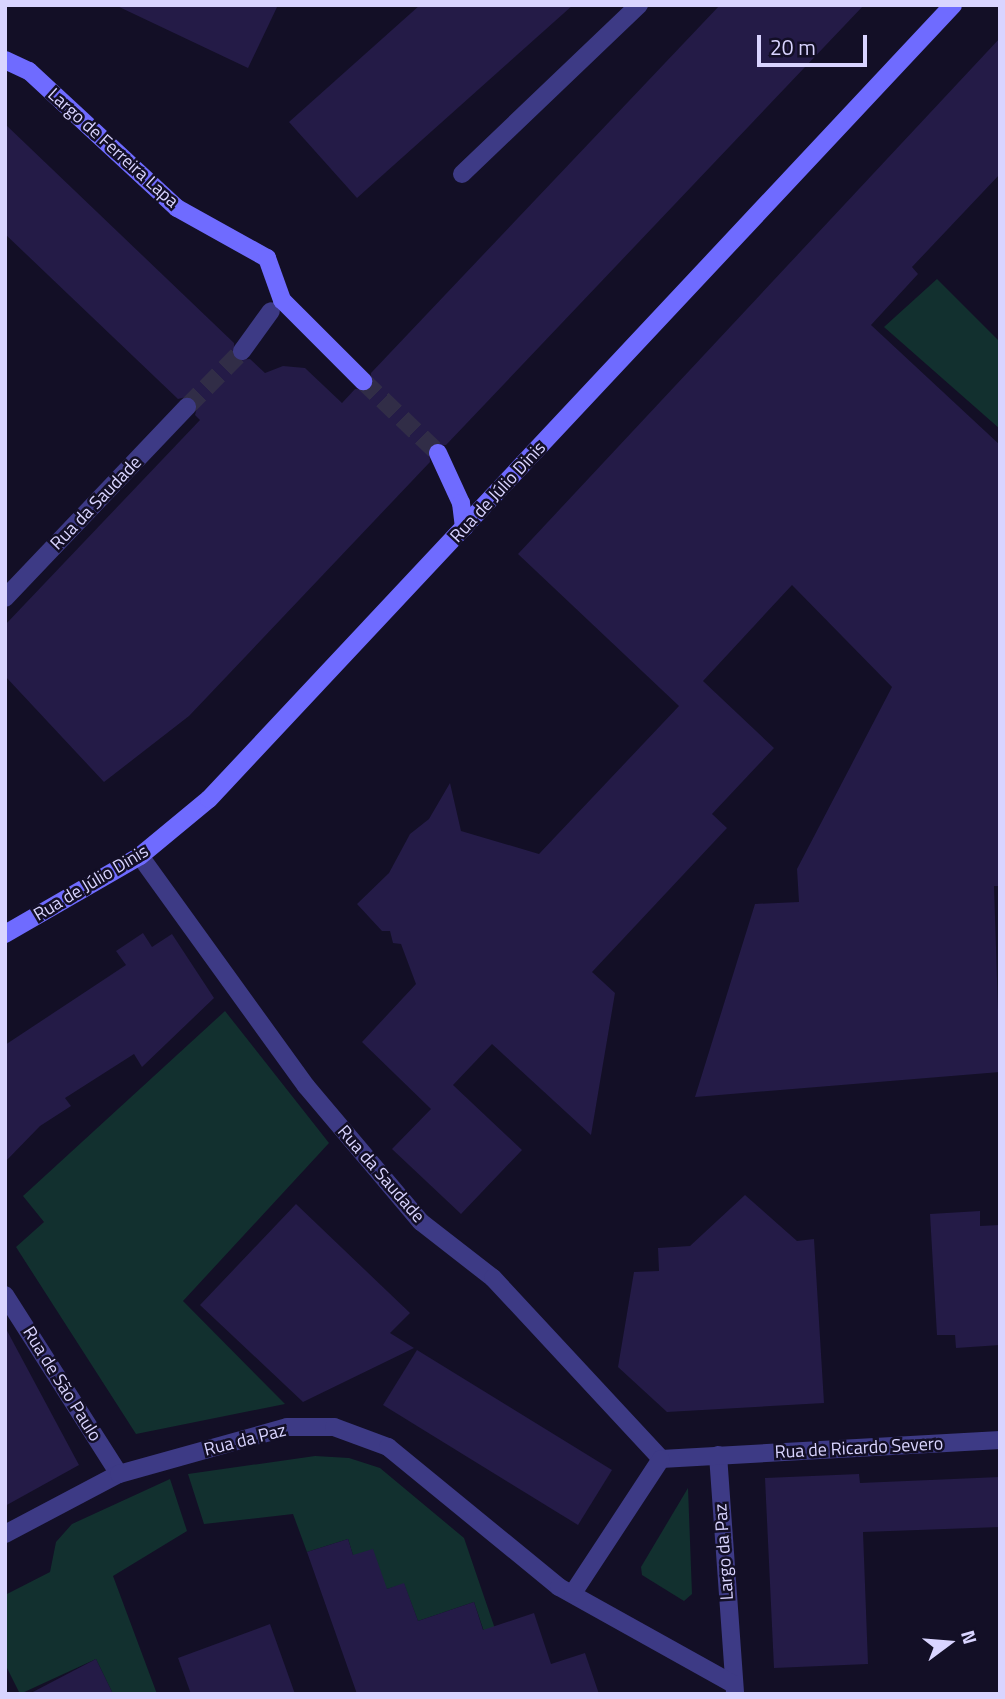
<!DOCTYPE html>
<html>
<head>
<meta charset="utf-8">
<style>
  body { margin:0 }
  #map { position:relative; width:1005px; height:1699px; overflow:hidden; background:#130f26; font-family:"Titillium Web",sans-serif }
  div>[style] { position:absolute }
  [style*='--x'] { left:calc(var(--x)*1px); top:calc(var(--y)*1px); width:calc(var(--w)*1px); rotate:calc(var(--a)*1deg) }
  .green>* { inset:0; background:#12302f }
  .building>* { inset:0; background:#241b47 }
  .street-tunnel>* { height:18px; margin-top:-9px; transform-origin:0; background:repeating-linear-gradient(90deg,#312d47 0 18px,transparent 0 27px) }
  .secondary-tunnel>* { height:18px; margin-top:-9px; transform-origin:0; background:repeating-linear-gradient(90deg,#312d47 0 18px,transparent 0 27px) }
  .street>* { height:18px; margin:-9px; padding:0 9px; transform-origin:9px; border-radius:9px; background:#3d3a85 }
  .secondary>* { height:18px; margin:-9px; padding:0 9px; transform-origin:9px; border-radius:9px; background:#6f6bff }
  span { translate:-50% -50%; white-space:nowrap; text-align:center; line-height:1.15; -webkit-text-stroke:5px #130f26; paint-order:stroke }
  .street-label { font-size:18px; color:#d9d4ff }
  .frame { position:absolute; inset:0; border:7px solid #d9d4ff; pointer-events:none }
  .north { position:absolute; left:914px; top:1608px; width:70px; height:70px; -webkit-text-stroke:5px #130f26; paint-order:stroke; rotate:74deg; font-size:19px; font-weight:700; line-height:28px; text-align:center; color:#d9d4ff }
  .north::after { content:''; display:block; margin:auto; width:24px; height:32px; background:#d9d4ff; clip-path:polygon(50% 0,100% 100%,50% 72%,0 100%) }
  .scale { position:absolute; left:757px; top:35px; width:110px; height:32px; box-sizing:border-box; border:4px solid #d9d4ff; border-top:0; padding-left:9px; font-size:21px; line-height:24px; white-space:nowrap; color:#d9d4ff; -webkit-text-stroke:5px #130f26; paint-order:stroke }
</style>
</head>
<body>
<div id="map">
  <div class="green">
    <div style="clip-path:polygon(937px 279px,1000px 342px,1000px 429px,884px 327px)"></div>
    <div style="clip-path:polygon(225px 1011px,329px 1143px,183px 1301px,285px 1404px,136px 1434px,16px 1247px,44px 1222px,23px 1196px)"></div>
    <div style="clip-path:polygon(315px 1456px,349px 1458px,380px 1468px,464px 1538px,507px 1664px,496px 1667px,474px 1602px,418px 1621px,404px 1584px,387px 1589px,353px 1555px,348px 1539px,307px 1552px,293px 1514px,204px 1524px,188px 1474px)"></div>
    <div style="clip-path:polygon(170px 1479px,187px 1531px,113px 1576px,157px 1694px,113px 1694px,96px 1659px,20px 1694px,5px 1664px,5px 1595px,50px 1572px,56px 1542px,72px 1524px)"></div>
    <div style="clip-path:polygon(688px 1488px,692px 1594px,684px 1601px,642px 1575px,641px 1567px)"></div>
  </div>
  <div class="building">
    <div style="clip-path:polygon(115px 5px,278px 5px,248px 68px)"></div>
    <div style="clip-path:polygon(420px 5px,573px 5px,357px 198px,289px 122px)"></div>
    <div style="clip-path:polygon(720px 5px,864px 5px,446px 445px,429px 446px,430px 462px,189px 716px,104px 782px,5px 676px,5px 625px,200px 420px,195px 415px,198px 404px,190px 396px,178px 399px,5px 234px,5px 124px,234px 343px,235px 360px,250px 359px,265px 373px,283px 366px,305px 368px,342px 403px,355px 389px,371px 388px,371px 373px)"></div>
    <div style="clip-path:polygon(1000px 38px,1000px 174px,912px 267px,918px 274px,871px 325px,1000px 445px,1000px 886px,994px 886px,1000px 1072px,695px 1097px,755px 904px,799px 902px,797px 869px,892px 687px,792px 585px,703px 681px,774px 748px,712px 814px,727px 828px,592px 972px,615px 993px,591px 1135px,492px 1044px,453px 1085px,522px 1150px,461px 1214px,392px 1149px,431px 1109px,362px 1042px,416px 984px,401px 944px,393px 943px,390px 931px,382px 931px,357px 904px,389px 873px,410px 834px,429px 819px,450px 783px,461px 831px,539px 854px,679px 706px,518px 554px)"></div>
    <div style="clip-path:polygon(143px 933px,152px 947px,172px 934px,214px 998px,142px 1067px,134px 1054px,65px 1098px,71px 1106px,40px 1126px,5px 1162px,5px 1045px,126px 965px,116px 951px)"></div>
    <div style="clip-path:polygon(745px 1195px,797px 1241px,814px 1239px,824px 1403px,667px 1412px,618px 1367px,634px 1272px,659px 1271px,658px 1248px,690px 1246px)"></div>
    <div style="clip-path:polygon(296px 1204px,410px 1313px,390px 1333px,414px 1348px,303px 1402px,200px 1305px)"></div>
    <div style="clip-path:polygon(980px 1211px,980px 1226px,1000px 1225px,1000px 1345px,956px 1348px,955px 1335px,937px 1335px,930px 1214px)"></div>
    <div style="clip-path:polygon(5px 1327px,79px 1465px,5px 1506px)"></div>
    <div style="clip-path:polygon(417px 1350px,612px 1470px,578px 1525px,383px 1405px)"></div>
    <div style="clip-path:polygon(859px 1474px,860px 1483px,1000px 1477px,1000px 1527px,863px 1532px,868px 1664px,774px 1668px,765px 1478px)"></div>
    <div style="clip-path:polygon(348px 1539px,353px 1555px,373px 1549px,387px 1589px,404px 1583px,418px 1621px,474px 1602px,483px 1630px,534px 1613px,551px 1664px,585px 1653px,599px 1694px,357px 1694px,307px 1552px)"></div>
    <div style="clip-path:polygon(270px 1624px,295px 1694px,191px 1694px,178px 1658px)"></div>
    <div style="clip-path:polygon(96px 1659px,113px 1694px,29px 1694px)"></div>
  </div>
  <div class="street-tunnel">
    <div style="--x:187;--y:407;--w:78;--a:-45.5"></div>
  </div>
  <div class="secondary-tunnel">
    <div style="--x:363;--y:381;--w:104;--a:43.8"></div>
  </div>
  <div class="street">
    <div style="--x:462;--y:174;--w:245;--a:-43.7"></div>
    <div style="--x:242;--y:351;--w:49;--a:-54.1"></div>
    <div style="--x:5;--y:598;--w:264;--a:-46.4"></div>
    <div style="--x:140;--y:856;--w:284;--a:54.2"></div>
    <div style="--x:306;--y:1086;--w:178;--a:49.8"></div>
    <div style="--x:421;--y:1222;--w:91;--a:37.9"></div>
    <div style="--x:493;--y:1278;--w:247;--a:47.1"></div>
    <div style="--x:5;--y:1295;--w:212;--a:57.5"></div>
    <div style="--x:718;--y:1455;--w:238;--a:85.9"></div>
    <div style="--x:661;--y:1459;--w:340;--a:-3.2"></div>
    <div style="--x:5;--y:1534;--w:129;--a:-27.8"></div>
    <div style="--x:119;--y:1474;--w:174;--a:-15.6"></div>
    <div style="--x:287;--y:1427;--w:47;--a:0"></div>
    <div style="--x:334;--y:1427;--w:58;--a:20.3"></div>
    <div style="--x:388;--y:1447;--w:221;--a:39.3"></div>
    <div style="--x:559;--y:1587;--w:199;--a:29.1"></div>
    <div style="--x:573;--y:1593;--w:160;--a:-56.7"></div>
  </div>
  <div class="secondary">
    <div style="--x:5;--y:60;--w:26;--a:25"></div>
    <div style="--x:29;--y:71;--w:202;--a:42.8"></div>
    <div style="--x:177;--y:208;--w:103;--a:29.1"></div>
    <div style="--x:267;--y:258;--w:45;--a:70.3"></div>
    <div style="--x:282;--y:300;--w:115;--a:45"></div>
    <div style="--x:438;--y:453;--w:55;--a:65.3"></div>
    <div style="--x:461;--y:503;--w:25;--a:83"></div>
    <div style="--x:5;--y:934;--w:156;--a:-30"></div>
    <div style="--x:140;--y:856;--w:89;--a:-39.6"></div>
    <div style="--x:209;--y:799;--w:1088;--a:-46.86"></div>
  </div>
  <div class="street-label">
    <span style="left:113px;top:148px;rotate:42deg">Largo de Ferreira Lapa</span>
    <span style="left:498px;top:492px;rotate:-47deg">Rua de Júlio Dinis</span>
    <span style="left:96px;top:503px;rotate:-46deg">Rua da Saudade</span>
    <span style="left:91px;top:883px;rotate:-31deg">Rua de Júlio Dinis</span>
    <span style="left:381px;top:1174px;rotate:49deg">Rua da Saudade</span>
    <span style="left:62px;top:1384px;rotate:58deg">Rua de São Paulo</span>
    <span style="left:245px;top:1440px;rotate:-14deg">Rua da Paz</span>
    <span style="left:859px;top:1448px;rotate:-3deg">Rua de Ricardo Severo</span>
    <span style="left:724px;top:1552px;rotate:-94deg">Largo da Paz</span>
  </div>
  <div class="frame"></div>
  <div class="north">N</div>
  <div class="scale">20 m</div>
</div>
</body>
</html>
